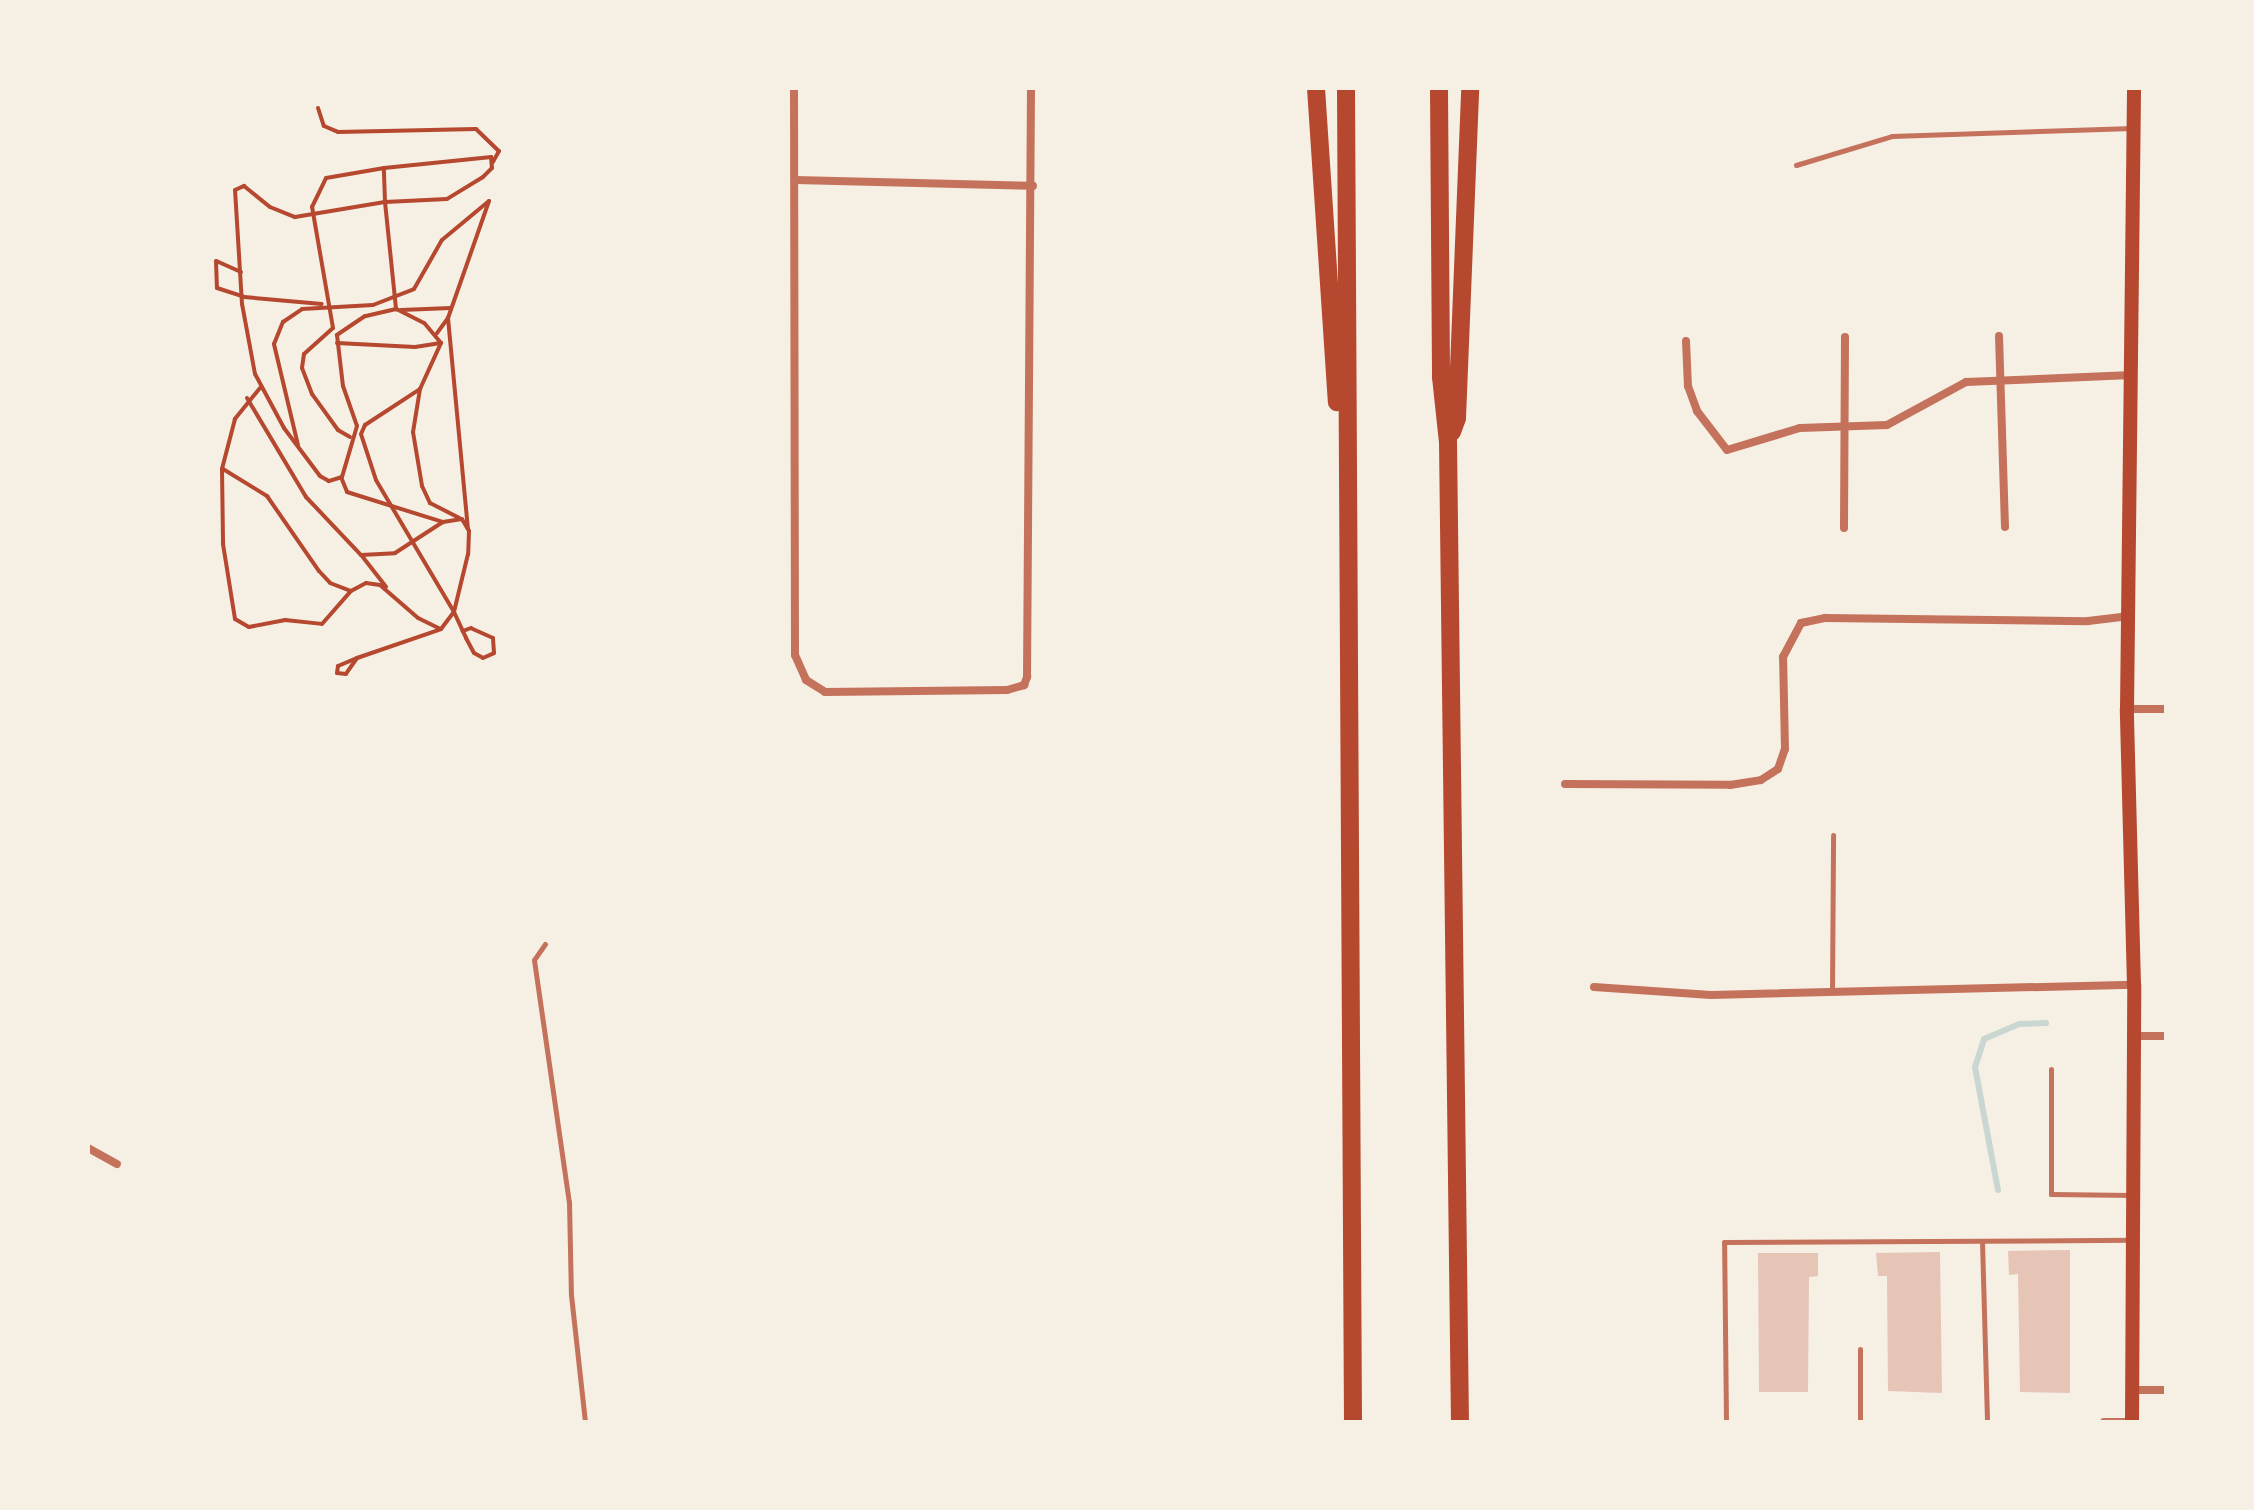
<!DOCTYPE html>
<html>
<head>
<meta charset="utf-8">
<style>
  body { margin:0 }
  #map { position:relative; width:2254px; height:1510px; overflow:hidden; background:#f6efe4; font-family:"DejaVu Sans",sans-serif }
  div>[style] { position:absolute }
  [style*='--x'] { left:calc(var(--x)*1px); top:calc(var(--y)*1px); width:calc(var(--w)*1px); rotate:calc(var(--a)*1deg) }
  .stream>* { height:6px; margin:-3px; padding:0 3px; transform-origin:3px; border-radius:3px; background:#c9d6d2 }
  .building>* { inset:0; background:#e6c5b7 }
  .path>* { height:4px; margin:-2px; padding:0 2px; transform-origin:2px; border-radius:2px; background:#b5482f }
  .service>* { height:5px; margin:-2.5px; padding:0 2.5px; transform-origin:2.5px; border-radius:2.5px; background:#c5725c }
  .minor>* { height:8px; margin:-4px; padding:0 4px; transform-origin:4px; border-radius:4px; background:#c5725c }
  .secondary>* { height:14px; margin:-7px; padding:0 7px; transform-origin:7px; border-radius:7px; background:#b5482f }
  .motorway>* { height:18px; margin:-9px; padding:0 9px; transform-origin:9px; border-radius:9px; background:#b5482f }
  span { translate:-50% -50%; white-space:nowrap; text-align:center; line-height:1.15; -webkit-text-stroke:8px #f6efe4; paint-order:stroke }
  .frame { position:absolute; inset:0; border:90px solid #f6efe4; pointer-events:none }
</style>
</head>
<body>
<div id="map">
  <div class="stream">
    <div style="--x:1998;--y:1190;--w:125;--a:-100.6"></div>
    <div style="--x:1975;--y:1067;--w:29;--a:-72"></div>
    <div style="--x:1984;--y:1039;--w:39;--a:-23"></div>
    <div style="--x:2020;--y:1024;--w:26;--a:-2"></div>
  </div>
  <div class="building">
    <div style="clip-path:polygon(2070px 1250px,2070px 1393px,2020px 1392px,2018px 1274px,2009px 1275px,2008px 1251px)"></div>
    <div style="clip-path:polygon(1940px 1252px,1942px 1393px,1888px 1391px,1887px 1276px,1878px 1276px,1876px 1253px)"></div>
    <div style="clip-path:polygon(1758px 1253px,1818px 1253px,1818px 1276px,1809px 1277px,1808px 1392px,1759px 1392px)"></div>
  </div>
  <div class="path">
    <div style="--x:318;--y:108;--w:19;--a:72"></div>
    <div style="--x:324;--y:126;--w:15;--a:23"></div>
    <div style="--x:338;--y:132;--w:138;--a:-1.2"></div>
    <div style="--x:476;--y:129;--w:32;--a:44"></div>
    <div style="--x:499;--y:151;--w:13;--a:119"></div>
    <div style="--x:491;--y:157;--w:11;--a:85"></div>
    <div style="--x:492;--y:168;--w:13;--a:135"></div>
    <div style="--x:483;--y:177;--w:42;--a:148.6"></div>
    <div style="--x:447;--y:199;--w:62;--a:177.2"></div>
    <div style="--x:385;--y:202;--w:34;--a:-92"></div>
    <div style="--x:384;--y:168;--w:108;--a:-5.9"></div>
    <div style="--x:241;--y:272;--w:27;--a:-156"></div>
    <div style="--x:216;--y:261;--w:27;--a:88"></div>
    <div style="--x:217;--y:288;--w:28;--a:18"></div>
    <div style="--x:244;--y:297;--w:78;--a:5.1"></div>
    <div style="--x:401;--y:310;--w:50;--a:-2.3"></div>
    <div style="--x:448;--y:318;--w:211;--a:84.6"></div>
    <div style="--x:337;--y:343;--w:78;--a:2.9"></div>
    <div style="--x:415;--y:347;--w:26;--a:-9"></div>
    <div style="--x:260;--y:388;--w:40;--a:129"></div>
    <div style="--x:235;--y:419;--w:52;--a:104.6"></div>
    <div style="--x:222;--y:469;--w:75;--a:89.2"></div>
    <div style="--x:223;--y:544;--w:76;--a:80.9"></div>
    <div style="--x:235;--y:619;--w:16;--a:30"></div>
    <div style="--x:249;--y:627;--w:37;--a:-11"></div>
    <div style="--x:285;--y:620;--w:37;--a:6"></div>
    <div style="--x:322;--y:624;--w:44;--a:-48.7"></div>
    <div style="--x:351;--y:591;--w:17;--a:-28"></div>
    <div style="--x:366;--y:583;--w:14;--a:8"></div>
    <div style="--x:380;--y:585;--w:50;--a:41"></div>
    <div style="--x:418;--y:618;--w:25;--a:26"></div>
    <div style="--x:420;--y:389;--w:44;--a:99.2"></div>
    <div style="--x:413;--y:432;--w:55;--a:80.5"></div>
    <div style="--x:422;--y:486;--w:19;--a:65"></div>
    <div style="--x:430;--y:503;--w:33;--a:27"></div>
    <div style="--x:247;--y:398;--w:115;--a:59.2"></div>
    <div style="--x:306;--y:497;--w:80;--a:46.5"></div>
    <div style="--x:361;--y:555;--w:34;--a:-3"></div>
    <div style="--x:395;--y:553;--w:57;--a:-32.9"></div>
    <div style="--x:443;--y:522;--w:19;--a:-9"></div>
    <div style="--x:462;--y:519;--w:14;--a:60"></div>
    <div style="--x:469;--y:531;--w:23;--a:92"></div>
    <div style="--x:468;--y:554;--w:60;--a:103.6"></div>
    <div style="--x:454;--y:612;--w:29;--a:65"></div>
    <div style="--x:466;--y:638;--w:17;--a:62"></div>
    <div style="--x:474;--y:653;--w:10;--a:29"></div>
    <div style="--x:483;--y:658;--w:12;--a:-24"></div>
    <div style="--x:494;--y:653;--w:15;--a:-94"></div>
    <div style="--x:493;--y:638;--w:24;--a:-156"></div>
    <div style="--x:471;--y:628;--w:9;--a:159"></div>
    <div style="--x:350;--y:437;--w:14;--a:-150"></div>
    <div style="--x:338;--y:430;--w:44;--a:-125.8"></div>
    <div style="--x:312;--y:394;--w:28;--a:-111"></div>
    <div style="--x:302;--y:368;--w:14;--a:-82"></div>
    <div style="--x:304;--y:354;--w:39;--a:-42"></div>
    <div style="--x:333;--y:328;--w:123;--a:-99.8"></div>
    <div style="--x:312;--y:207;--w:32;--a:-64"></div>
    <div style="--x:326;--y:178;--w:59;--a:-9.8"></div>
    <div style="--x:298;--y:445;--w:104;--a:-103.4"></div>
    <div style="--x:274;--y:344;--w:24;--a:-68"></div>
    <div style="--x:283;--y:322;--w:23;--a:-34"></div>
    <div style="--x:302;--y:309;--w:71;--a:-3.2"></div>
    <div style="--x:373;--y:305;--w:44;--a:-21.3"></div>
    <div style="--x:414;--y:289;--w:56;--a:-60.3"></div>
    <div style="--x:442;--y:240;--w:61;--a:-39.7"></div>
    <div style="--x:489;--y:201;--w:124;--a:109.3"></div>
    <div style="--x:448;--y:318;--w:19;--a:126"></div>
    <div style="--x:223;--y:469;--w:52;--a:31.5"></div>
    <div style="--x:267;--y:496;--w:91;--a:55.3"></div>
    <div style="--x:319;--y:571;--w:16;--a:47"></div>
    <div style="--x:330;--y:583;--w:22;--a:21"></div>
    <div style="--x:341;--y:477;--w:16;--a:68"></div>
    <div style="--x:347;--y:492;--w:101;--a:17.4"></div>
    <div style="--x:362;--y:556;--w:39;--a:52"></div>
    <div style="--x:357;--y:658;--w:19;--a:125"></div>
    <div style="--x:346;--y:674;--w:9;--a:-174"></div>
    <div style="--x:337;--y:673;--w:7;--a:-82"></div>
    <div style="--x:338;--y:666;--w:21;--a:-23"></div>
    <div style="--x:357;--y:658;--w:89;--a:-19"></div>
    <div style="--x:441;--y:629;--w:21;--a:-53"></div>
    <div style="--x:454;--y:612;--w:153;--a:-120.6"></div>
    <div style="--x:376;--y:480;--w:48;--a:-108.1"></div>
    <div style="--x:361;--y:434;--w:10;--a:-66"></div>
    <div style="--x:365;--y:425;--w:66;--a:-33.2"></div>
    <div style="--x:420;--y:389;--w:51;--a:-65.5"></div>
    <div style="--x:441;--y:343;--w:26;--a:-130"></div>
    <div style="--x:424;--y:323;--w:31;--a:-153"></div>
    <div style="--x:396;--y:309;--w:32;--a:167"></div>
    <div style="--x:365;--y:316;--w:34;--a:146"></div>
    <div style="--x:337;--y:335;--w:51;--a:83.3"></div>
    <div style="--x:343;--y:386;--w:42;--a:70.7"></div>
    <div style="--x:357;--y:426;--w:53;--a:106.4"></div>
    <div style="--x:342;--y:477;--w:14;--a:163"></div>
    <div style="--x:329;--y:481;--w:10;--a:-151"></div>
    <div style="--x:320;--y:476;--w:60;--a:-126.9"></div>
    <div style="--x:284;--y:428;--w:61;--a:-118.2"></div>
    <div style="--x:255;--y:374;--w:71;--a:-100.5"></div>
    <div style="--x:242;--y:304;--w:114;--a:-93.5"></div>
    <div style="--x:235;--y:190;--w:10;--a:-24"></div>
    <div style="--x:244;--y:186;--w:33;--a:39"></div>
    <div style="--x:270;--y:207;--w:27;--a:22"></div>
    <div style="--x:295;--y:217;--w:91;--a:-9.5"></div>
    <div style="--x:385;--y:202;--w:108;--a:84.1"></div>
  </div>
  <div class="service">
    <div style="--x:1796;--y:165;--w:100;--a:-16.8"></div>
    <div style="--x:1892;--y:136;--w:241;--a:-1.9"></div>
    <div style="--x:545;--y:944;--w:19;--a:125"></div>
    <div style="--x:534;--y:960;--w:245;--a:81.8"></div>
    <div style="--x:569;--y:1202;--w:93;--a:88.8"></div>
    <div style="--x:571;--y:1295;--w:128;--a:83.7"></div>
    <div style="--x:1832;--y:992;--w:157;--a:-89.6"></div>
    <div style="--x:2051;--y:1069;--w:125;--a:90"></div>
    <div style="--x:2051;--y:1194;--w:82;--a:0.7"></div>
    <div style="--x:1982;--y:1241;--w:181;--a:88.4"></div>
    <div style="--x:1860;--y:1349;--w:73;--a:90"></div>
    <div style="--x:1726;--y:1422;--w:180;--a:-90.6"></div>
    <div style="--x:1724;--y:1242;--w:409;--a:-0.3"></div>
  </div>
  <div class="minor">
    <div style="--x:794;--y:88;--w:567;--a:89.9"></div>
    <div style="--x:795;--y:655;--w:27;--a:66"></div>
    <div style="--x:806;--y:680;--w:22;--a:32"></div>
    <div style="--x:825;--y:692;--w:182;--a:-0.6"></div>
    <div style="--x:1007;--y:690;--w:18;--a:-16"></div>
    <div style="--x:1024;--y:685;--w:9;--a:-69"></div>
    <div style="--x:1027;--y:677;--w:589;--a:-89.61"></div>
    <div style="--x:795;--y:180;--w:238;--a:1.4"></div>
    <div style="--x:1999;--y:336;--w:191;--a:88.2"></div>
    <div style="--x:1686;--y:341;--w:45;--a:87.5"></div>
    <div style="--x:1688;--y:386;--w:27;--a:70"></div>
    <div style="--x:1697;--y:411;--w:49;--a:52.4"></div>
    <div style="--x:1727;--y:450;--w:76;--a:-16.8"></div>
    <div style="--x:1800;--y:428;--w:87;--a:-2"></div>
    <div style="--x:1887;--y:425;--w:90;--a:-28.6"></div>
    <div style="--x:1966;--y:382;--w:166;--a:-2.4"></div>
    <div style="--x:1844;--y:528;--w:191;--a:-89.7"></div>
    <div style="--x:2127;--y:709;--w:39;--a:0"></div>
    <div style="--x:1565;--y:784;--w:165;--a:0.3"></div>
    <div style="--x:1730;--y:785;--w:31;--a:-9"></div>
    <div style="--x:1761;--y:780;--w:20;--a:-33"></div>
    <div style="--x:1778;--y:769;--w:21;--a:-71"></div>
    <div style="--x:1785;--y:749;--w:92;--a:-91.2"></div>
    <div style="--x:1783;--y:657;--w:38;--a:-62"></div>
    <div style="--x:1801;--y:623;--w:25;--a:-12"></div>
    <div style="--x:1825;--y:618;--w:263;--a:0.7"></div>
    <div style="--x:2088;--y:621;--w:42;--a:-6.8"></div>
    <div style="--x:1594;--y:987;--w:117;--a:3.9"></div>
    <div style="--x:1711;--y:995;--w:423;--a:-1.4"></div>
    <div style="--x:2135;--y:1036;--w:31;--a:0"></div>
    <div style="--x:88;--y:1148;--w:33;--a:29"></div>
    <div style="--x:2132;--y:1390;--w:34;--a:0"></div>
    <div style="--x:2104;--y:1422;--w:28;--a:0"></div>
  </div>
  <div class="secondary">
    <div style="--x:2132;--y:1422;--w:437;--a:-89.7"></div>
    <div style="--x:2134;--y:985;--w:276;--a:-91.5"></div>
    <div style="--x:2127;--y:709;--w:621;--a:-89.35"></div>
  </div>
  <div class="motorway">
    <div style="--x:1316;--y:88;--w:315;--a:86.2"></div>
    <div style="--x:1346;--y:88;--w:1334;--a:89.7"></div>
    <div style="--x:1439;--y:88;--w:289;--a:89.6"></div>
    <div style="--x:1441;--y:377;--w:65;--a:83.9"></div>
    <div style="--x:1448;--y:442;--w:980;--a:89.3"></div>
    <div style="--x:1452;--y:432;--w:15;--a:-70"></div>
    <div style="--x:1457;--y:418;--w:330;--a:-87.7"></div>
  </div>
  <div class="frame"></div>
</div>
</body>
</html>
